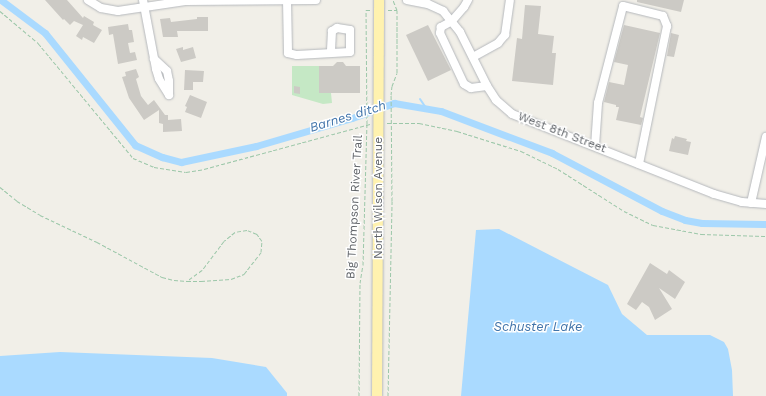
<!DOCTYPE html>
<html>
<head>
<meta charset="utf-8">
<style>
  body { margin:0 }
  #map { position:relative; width:766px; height:396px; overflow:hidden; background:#f1efe8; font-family:"Work Sans",sans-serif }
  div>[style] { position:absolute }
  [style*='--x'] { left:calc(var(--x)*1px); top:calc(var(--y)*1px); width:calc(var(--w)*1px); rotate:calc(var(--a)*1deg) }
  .green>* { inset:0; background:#c5e8c5 }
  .water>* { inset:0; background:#aadaff }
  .stream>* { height:2px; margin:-1px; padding:0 1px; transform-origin:1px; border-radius:1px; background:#aadaff }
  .canal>* { height:7px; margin:-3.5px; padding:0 3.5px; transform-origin:3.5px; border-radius:3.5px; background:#aadaff }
  .building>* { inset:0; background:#cccac5 }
  .path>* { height:1px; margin-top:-0.5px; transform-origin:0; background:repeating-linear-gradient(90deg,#9cc7a9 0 4px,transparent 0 6px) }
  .roads { filter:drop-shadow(0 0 1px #b5b8bc) drop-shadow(0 0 1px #b5b8bc) }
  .minor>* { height:8px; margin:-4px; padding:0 4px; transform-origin:4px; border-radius:4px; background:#fff }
  .major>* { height:10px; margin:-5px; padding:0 5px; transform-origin:5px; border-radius:5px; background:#fff2af }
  span { translate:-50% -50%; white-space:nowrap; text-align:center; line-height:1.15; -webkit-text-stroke:3px #fff; paint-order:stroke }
  .street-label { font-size:12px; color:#5f6368 }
  .water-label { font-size:13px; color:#4174aa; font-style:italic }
</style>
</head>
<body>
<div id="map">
  <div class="green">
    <div style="clip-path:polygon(292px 66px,319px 66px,319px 93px,331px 93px,332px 103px,323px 104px,292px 95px)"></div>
  </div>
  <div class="water">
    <div style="clip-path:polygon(499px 229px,608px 285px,622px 314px,647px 335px,710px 335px,724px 342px,728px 349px,732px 370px,733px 396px,461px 396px,476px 230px)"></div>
    <div style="clip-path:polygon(60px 352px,212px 358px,266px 367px,287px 393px,287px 396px,0 396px,0 356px)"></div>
  </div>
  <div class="stream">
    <div style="--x:420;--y:99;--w:11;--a:56"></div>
  </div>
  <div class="canal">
    <div style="--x:1;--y:0;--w:55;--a:36.9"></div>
    <div style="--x:45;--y:33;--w:144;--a:51.2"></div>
    <div style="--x:135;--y:145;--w:30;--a:24"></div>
    <div style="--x:162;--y:157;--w:20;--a:15"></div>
    <div style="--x:181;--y:162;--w:77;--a:-12"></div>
    <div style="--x:256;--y:146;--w:100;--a:-16.3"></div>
    <div style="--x:352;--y:118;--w:45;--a:-19.7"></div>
    <div style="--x:394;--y:103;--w:48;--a:9.7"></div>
    <div style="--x:441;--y:111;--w:119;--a:20.7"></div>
    <div style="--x:552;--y:153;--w:124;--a:27.8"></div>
    <div style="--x:662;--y:211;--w:25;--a:21"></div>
    <div style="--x:685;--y:220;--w:17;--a:10"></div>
    <div style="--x:702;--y:223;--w:64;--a:0.9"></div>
  </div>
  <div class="building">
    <div style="clip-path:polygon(45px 0,67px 0,83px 18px,84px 16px,94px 22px,93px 25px,102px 30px,94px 43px,83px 37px,82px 40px,76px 36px,83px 25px,74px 21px,70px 25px,64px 19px,63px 20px)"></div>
    <div style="clip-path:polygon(637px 0,684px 0,681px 12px,637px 2px)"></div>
    <div style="clip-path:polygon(525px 5px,541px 6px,538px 34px,554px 36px,552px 53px,556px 53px,553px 85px,512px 81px,517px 38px,522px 39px)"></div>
    <div style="clip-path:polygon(197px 17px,208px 17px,208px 31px,177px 31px,178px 37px,163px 37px,160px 19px,170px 18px,171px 22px,197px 19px)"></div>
    <div style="clip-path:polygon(128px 24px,129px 30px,132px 30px,134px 42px,128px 43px,130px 53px,135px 52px,137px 60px,118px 64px,113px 34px,109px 35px,108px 27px)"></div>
    <div style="clip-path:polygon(428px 25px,451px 70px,428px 81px,406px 35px)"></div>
    <div style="clip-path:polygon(624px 25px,660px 33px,640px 117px,643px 118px,641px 125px,616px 120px,619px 107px,616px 107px,616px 105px,604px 102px,609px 82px,624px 85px,628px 65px,614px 62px)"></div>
    <div style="clip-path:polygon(671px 33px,679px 35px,674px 57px,667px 56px)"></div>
    <div style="clip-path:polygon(183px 47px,183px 50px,193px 47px,196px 58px,181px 62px,176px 49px)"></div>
    <div style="clip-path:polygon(337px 62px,343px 62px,346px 66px,360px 66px,360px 93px,319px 93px,319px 66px,333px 66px)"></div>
    <div style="clip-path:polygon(136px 69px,139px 77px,136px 79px,141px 96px,148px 105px,154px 100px,165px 115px,168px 115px,168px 120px,181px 119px,182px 131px,163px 132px,163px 124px,159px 123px,159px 110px,144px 120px,129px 98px,122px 77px,126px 76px,125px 72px)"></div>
    <div style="clip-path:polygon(185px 70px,204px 71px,203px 82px,193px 82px,193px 90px,184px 90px)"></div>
    <div style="clip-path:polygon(294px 86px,300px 87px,300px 94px,294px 93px)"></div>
    <div style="clip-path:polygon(190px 95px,207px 102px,201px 118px,185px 112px,187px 107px,185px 106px)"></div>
    <div style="clip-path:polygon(675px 136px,687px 139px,686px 141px,691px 142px,688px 155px,669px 151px,672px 138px,674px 139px)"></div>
    <div style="clip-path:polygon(650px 263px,667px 274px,669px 270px,685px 282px,675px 299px,659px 288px,672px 309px,655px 320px,649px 307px,642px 302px,636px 310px,627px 304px)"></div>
  </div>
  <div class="path">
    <div style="--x:388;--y:10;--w:9;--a:0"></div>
    <div style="--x:0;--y:11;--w:50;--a:40.1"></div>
    <div style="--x:38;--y:43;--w:149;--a:50.4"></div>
    <div style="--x:133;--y:158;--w:23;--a:23"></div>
    <div style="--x:154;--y:167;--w:32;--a:9"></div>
    <div style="--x:186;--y:172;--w:18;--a:-9"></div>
    <div style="--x:204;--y:169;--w:172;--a:-15.2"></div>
    <div style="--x:387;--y:123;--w:32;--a:0"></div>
    <div style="--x:419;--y:123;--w:39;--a:12"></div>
    <div style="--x:457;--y:131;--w:67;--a:17.4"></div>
    <div style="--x:521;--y:151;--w:41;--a:25.9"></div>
    <div style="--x:558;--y:169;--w:78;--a:32.5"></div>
    <div style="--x:624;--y:211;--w:32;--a:26"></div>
    <div style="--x:653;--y:225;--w:49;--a:10.6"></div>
    <div style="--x:701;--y:234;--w:65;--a:1.8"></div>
    <div style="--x:0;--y:187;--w:22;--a:39"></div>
    <div style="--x:17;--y:201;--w:27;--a:31"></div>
    <div style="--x:40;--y:215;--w:63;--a:25.3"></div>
    <div style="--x:97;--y:242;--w:74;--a:28.3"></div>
    <div style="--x:162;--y:277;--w:12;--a:14"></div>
    <div style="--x:174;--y:280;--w:13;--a:4"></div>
    <div style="--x:187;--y:281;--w:14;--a:0"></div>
    <div style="--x:201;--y:281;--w:30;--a:-4"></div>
    <div style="--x:231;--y:279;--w:14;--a:-21"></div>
    <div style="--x:244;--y:274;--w:28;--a:-52"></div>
    <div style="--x:261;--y:252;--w:11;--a:-85"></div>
    <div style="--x:262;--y:241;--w:9;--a:-126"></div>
    <div style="--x:257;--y:234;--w:11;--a:-158"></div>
    <div style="--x:247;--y:230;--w:12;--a:171"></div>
    <div style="--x:235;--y:232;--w:14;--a:141"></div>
    <div style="--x:224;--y:241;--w:36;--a:127"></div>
    <div style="--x:202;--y:270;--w:19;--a:144"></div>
    <div style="--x:359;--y:396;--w:113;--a:-89.5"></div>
    <div style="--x:360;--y:283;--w:18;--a:-81"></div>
    <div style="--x:363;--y:265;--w:141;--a:-88.4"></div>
    <div style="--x:367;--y:124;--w:114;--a:-90.5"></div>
    <div style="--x:366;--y:10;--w:5;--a:0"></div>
    <div style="--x:388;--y:396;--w:195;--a:-88.8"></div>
    <div style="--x:392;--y:201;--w:106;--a:-90.5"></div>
    <div style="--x:391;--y:95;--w:9;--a:-84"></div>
    <div style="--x:392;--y:86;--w:14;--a:-69"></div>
    <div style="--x:397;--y:73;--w:63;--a:-90"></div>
    <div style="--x:397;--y:10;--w:11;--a:-112"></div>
  </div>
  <div class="roads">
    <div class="minor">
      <div style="--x:88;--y:0;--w:15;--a:32"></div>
      <div style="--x:101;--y:8;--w:17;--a:10"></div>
      <div style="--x:118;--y:11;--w:68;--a:-8.5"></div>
      <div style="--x:185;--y:1;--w:131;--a:-0.4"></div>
      <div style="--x:143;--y:0;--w:70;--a:79.3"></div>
      <div style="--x:156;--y:69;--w:10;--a:73"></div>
      <div style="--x:159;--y:79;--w:19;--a:58"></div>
      <div style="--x:169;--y:95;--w:14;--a:-90"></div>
      <div style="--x:169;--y:81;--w:10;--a:-101"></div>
      <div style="--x:167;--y:71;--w:18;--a:-137"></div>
      <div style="--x:287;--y:0;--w:53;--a:88.9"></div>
      <div style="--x:288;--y:53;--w:9;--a:13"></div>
      <div style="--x:297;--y:55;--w:53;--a:-3.2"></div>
      <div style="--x:350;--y:52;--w:22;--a:-90"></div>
      <div style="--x:350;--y:30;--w:13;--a:-171"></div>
      <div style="--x:337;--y:28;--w:6;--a:149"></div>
      <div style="--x:332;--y:31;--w:21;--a:93"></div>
      <div style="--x:407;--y:0;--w:21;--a:11"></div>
      <div style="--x:428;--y:4;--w:17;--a:25"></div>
      <div style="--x:443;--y:11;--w:27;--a:51"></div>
      <div style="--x:460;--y:32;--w:60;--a:63.4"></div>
      <div style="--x:487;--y:86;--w:17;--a:57"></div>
      <div style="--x:496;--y:100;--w:21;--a:41"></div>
      <div style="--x:512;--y:114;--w:217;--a:21.6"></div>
      <div style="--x:714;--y:194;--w:29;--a:16"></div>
      <div style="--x:742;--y:202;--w:24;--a:5"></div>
      <div style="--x:468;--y:0;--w:8;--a:120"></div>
      <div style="--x:464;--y:7;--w:18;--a:131"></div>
      <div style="--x:452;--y:21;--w:13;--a:151"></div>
      <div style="--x:441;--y:27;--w:6;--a:99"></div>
      <div style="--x:440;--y:33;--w:56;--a:64.8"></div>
      <div style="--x:464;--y:84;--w:8;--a:30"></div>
      <div style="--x:471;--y:88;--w:16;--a:-7"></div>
      <div style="--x:473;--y:57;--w:29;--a:-29"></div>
      <div style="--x:498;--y:43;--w:11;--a:-49"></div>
      <div style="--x:505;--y:35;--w:35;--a:-82"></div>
      <div style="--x:595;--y:146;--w:43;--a:-86"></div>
      <div style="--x:598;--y:103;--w:100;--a:-75.5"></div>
      <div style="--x:623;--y:6;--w:41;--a:14"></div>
      <div style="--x:663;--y:16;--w:11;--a:68"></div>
      <div style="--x:667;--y:26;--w:141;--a:101.5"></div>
      <div style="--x:751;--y:203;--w:68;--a:-77.2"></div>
    </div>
    <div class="major">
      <div style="--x:377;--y:396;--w:396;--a:-89.7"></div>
    </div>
  </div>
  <div class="street-label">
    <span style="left:562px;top:133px;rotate:21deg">West 8th Street</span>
    <span style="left:379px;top:198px;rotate:-90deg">North Wilson Avenue</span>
    <span style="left:355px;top:207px;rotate:-87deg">Big Thompson River Trail</span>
  </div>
  <div class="water-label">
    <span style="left:348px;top:117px;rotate:-17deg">Barnes ditch</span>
    <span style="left:538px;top:327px">Schuster Lake</span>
  </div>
</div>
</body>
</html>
